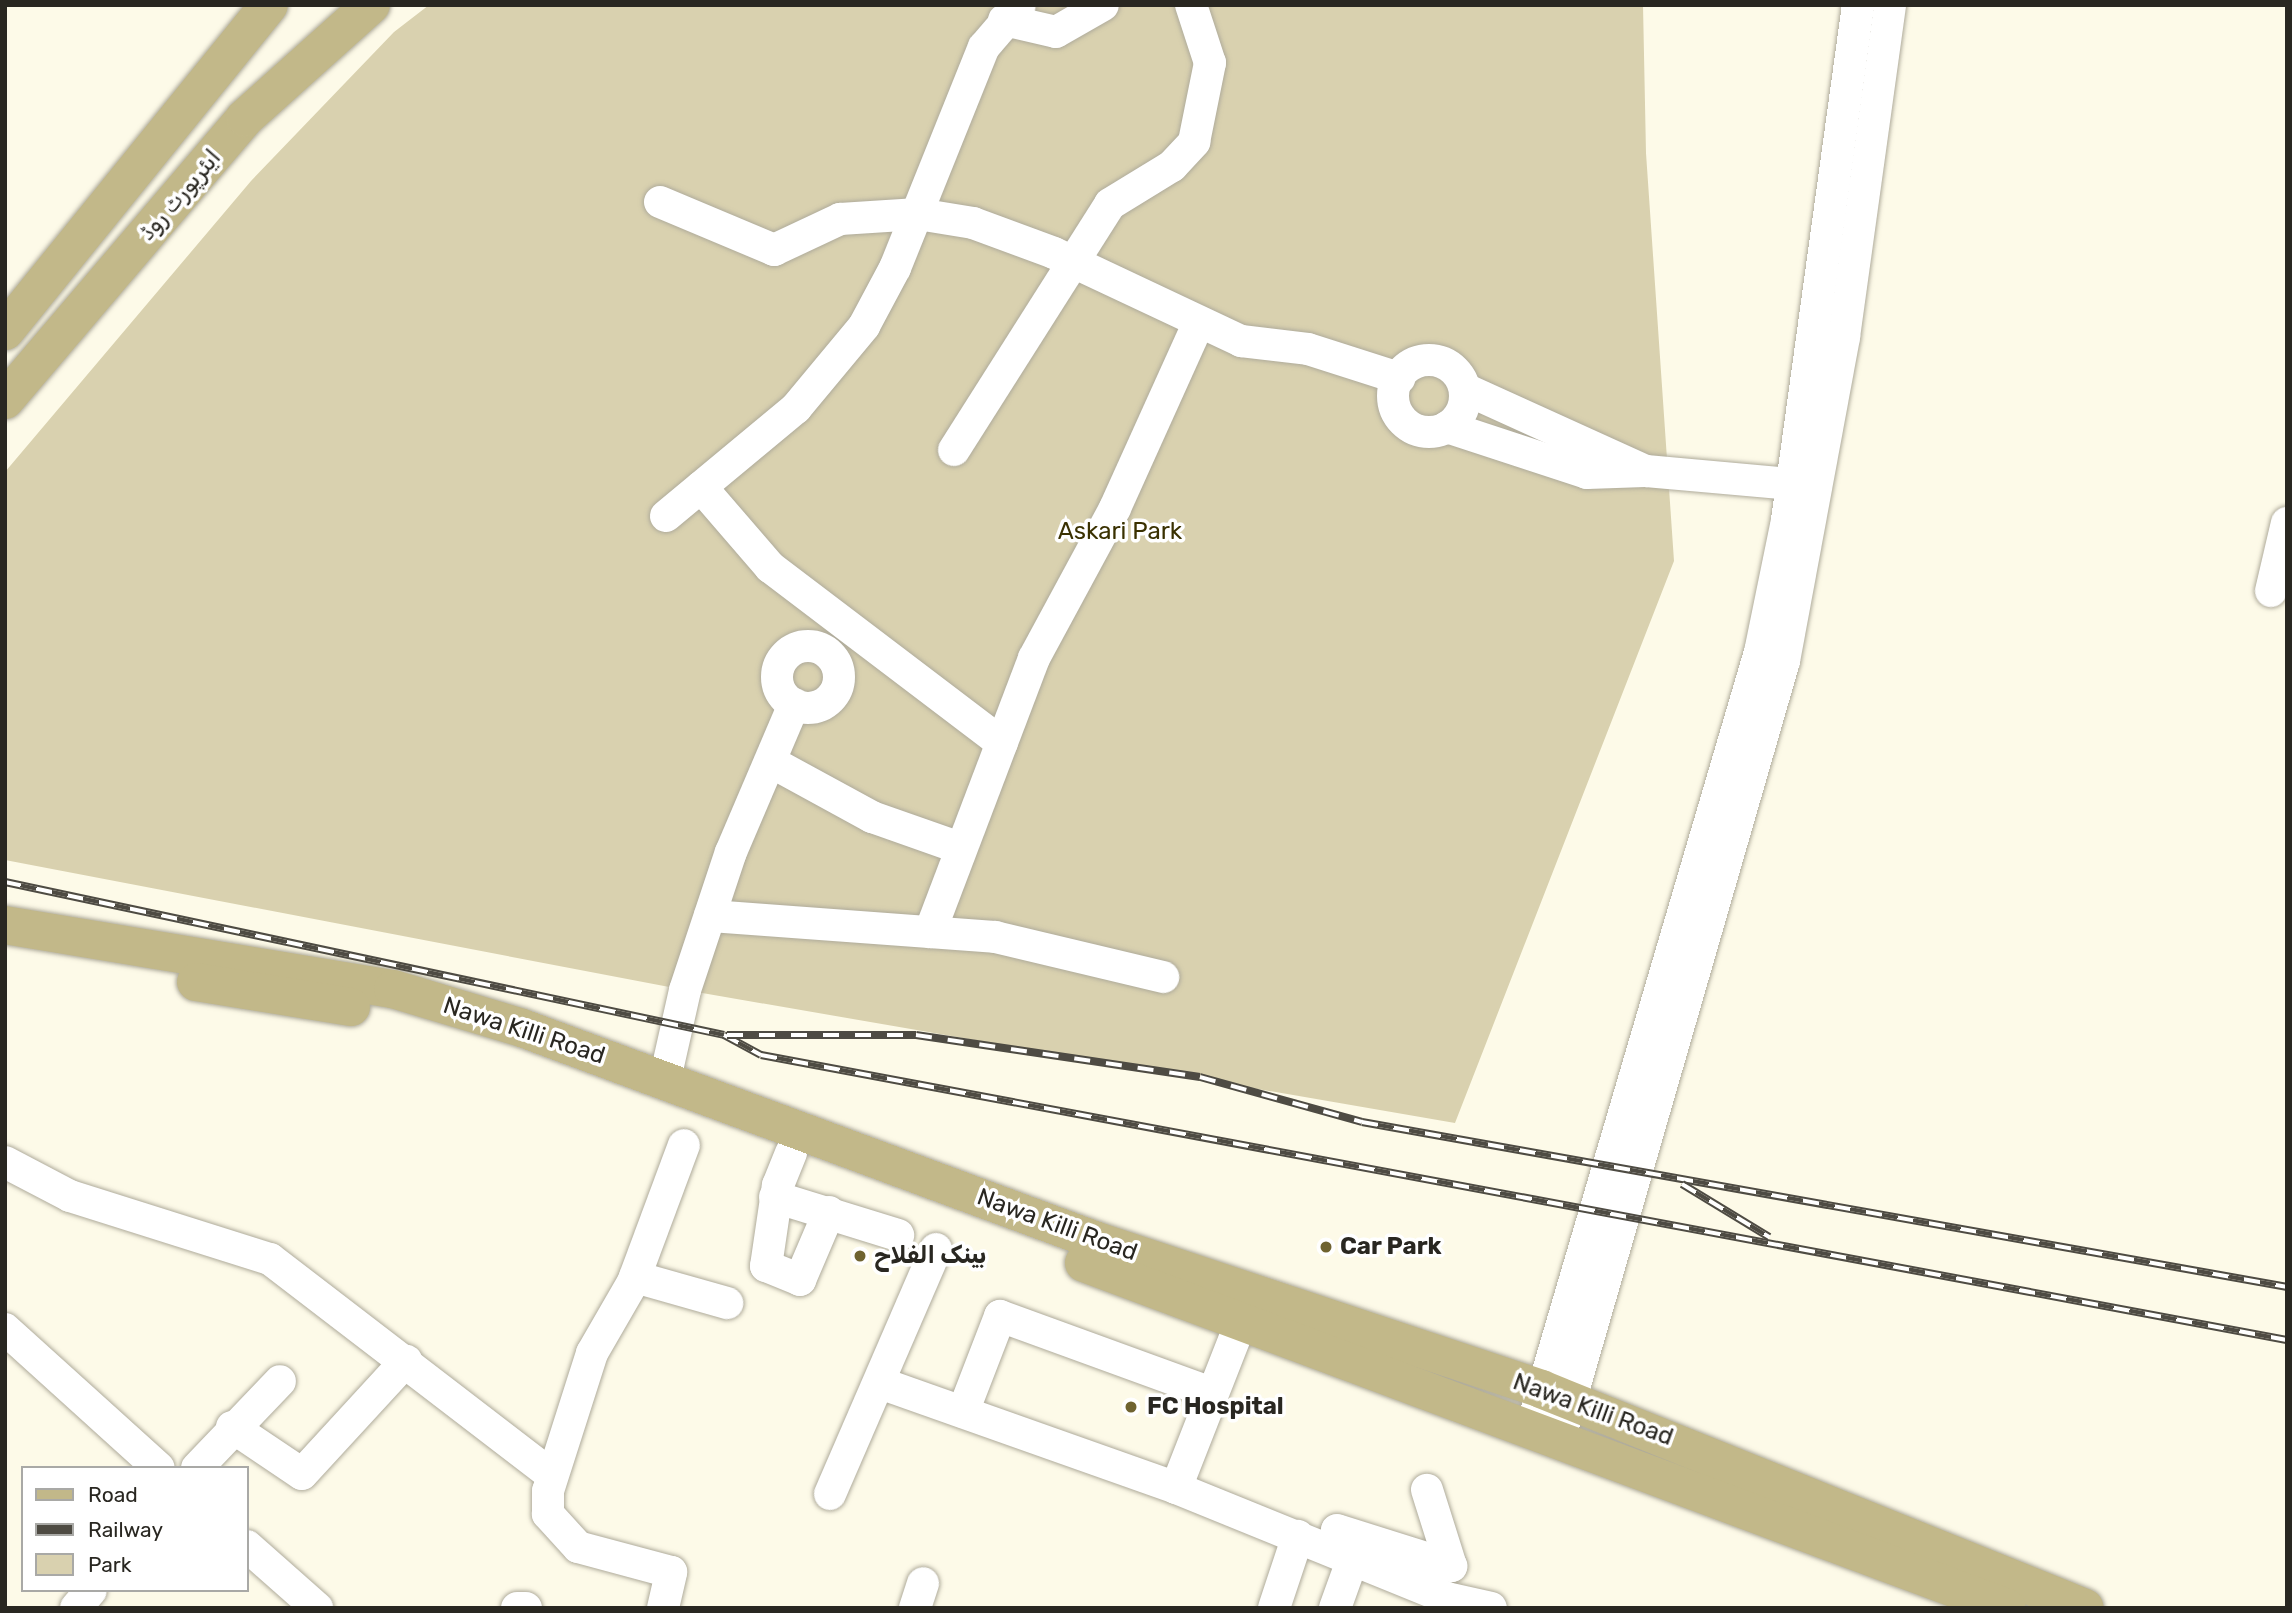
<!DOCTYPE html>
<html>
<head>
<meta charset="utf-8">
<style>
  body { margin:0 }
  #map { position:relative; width:2292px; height:1613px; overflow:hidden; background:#fdfae8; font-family:Rubik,"Noto Naskh Arabic",sans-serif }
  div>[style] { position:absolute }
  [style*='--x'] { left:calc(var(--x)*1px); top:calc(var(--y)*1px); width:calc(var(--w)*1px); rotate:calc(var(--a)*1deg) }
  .green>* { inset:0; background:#d9d1af }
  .roads { filter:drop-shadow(0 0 2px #afab9b) drop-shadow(0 0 2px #afab9b) }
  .minor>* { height:32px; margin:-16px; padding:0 16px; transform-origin:16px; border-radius:16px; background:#fff }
  .minor>.ring { margin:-16px; padding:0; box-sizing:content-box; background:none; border:32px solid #fff; border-radius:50% }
  .major>* { height:38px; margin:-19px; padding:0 19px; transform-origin:19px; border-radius:19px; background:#c2b889 }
  .rail>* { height:8px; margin-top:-4px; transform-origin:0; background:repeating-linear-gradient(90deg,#fff 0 16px,#4e4b43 0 32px); box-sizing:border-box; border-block:2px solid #4e4b43 }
  .dots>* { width:19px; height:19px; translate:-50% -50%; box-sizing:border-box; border:4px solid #fff; border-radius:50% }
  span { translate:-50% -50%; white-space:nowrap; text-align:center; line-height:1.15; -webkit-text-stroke:7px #fff; paint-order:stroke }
  .street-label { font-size:24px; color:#292721 }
  .park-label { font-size:24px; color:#3a3101 }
  .poi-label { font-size:24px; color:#292721; font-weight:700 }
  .left { translate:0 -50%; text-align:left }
  .frame { position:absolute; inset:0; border:7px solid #292721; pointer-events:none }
  .legend { position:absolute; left:21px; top:1466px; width:228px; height:126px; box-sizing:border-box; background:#fff; border:2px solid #a9a9a6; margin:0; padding:9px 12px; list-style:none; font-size:21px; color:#292721 }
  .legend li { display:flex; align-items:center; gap:14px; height:35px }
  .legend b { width:35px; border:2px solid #a9a9a6 }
</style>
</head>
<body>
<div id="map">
  <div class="green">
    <div style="clip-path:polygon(429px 5px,1643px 5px,1646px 153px,1674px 561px,1455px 1123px,685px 990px,5px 860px,5px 472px,251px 181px,394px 32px)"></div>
  </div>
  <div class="roads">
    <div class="minor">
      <div style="--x:1004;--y:20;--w:53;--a:13"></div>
      <div style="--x:1056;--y:32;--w:54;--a:-29.9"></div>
      <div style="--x:660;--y:202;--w:124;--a:22.8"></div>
      <div style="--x:774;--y:250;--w:73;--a:-25.2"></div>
      <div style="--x:840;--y:219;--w:78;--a:-3.7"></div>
      <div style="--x:918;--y:214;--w:56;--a:9.3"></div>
      <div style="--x:973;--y:223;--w:86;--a:20.3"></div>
      <div style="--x:1054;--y:253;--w:207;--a:25.2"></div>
      <div style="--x:1241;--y:341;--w:67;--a:6.8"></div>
      <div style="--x:1308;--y:349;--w:96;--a:17.7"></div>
      <div class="ring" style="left:1393px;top:360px;width:40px;height:40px"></div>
      <div style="--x:1465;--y:389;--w:199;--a:24.4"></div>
      <div style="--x:1646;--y:471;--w:147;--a:5.1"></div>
      <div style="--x:1447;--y:427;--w:147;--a:18.2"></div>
      <div style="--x:1587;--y:473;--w:58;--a:-2"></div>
      <div style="--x:954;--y:450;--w:291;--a:-57.6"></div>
      <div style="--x:1110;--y:204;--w:73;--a:-31.5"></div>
      <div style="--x:1172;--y:166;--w:33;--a:-47"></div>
      <div style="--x:1194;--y:142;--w:81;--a:-78.6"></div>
      <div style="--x:1210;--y:63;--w:61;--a:-108.1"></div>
      <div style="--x:701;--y:487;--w:106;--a:49.2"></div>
      <div style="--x:770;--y:567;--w:291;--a:37.2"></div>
      <div style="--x:666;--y:516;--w:169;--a:-39.7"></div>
      <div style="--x:796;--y:408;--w:107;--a:-50.3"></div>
      <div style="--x:864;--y:326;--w:66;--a:-61.9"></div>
      <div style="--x:895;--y:268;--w:238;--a:-68.1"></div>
      <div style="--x:984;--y:47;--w:55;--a:-49.4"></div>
      <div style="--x:2271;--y:591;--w:70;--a:-76.8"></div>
      <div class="ring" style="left:777px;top:646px;width:30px;height:30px"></div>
      <div style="--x:773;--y:763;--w:113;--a:28.6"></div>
      <div style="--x:872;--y:817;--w:93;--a:19.4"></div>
      <div style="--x:710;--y:916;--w:286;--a:4.2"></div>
      <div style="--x:995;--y:937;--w:173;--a:13.4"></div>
      <div style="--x:930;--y:932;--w:293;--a:-69.2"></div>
      <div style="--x:1034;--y:658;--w:170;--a:-61.6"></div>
      <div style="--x:1115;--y:508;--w:204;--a:-65.7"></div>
      <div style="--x:665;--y:1079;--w:91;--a:-77.3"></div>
      <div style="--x:685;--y:990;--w:145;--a:-71.6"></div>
      <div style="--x:731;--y:852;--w:161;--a:-66.9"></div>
      <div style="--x:791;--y:1153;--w:35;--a:112"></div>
      <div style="--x:778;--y:1185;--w:82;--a:98.4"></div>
      <div style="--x:766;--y:1266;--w:37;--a:22"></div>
      <div style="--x:800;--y:1280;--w:74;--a:-66.9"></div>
      <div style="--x:5;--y:1162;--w:73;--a:27.6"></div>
      <div style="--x:70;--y:1196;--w:210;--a:17.5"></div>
      <div style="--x:270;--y:1259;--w:355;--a:37.5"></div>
      <div style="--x:775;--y:1197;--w:129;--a:17.2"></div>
      <div style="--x:635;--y:1277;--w:96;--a:15.8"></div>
      <div style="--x:5;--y:1329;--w:207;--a:42.1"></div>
      <div style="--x:880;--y:1383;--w:314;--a:19.5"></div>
      <div style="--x:1176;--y:1488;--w:292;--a:22.1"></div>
      <div style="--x:1447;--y:1598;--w:45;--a:12.8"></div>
      <div style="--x:963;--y:1412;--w:103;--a:-68.9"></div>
      <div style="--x:1000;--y:1316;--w:225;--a:20"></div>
      <div style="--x:232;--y:1427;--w:84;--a:33.9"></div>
      <div style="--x:302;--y:1474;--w:154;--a:-47.4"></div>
      <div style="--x:1531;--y:1429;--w:810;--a:-73.58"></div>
      <div style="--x:1760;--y:652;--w:135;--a:-78.4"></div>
      <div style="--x:1787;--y:520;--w:520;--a:-82.15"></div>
      <div style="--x:1559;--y:1440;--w:811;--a:-73.89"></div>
      <div style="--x:1784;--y:661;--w:330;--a:-79.5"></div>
      <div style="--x:1844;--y:337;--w:335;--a:-82.1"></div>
      <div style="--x:197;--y:1468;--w:120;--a:-46.3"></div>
      <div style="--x:1176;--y:1488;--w:178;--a:-68.6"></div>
      <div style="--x:830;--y:1494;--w:267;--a:-66.6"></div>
      <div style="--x:1335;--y:1539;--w:9;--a:-77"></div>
      <div style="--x:1337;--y:1530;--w:120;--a:17.5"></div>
      <div style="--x:1451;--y:1566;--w:80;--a:-107.5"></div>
      <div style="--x:247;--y:1546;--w:94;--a:41.5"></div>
      <div style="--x:76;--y:1608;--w:23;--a:-50"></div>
      <div style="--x:517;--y:1608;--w:9;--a:0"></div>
      <div style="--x:663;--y:1608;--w:37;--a:-77"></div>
      <div style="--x:671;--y:1572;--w:96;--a:-165"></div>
      <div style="--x:578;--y:1547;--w:45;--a:-132.3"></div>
      <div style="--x:548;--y:1514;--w:23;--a:-90"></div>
      <div style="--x:548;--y:1491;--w:145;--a:-72.3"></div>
      <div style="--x:592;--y:1353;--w:82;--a:-60"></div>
      <div style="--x:633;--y:1282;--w:146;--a:-69.6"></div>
      <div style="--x:915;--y:1608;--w:26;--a:-72"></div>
      <div style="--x:1274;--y:1608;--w:76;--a:-71.6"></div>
      <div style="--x:1335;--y:1608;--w:53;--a:-70.2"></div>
    </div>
    <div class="major">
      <div style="--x:5;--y:331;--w:419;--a:-51"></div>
      <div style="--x:5;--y:400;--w:370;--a:-49.6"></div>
      <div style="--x:245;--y:118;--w:169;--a:-41.9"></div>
      <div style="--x:5;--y:925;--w:393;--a:9.4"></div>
      <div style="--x:393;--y:989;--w:135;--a:16.8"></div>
      <div style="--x:522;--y:1028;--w:613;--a:20.33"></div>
      <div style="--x:1097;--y:1241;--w:468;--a:18.4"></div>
      <div style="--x:1541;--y:1389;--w:586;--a:21.93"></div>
      <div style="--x:196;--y:982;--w:157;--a:9.2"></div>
      <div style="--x:1084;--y:1263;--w:985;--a:20.49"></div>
    </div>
  </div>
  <div class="rail">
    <div style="--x:5;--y:882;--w:735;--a:12.01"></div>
    <div style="--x:724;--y:1035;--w:42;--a:28.4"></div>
    <div style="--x:761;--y:1055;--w:1552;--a:10.58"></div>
    <div style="--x:727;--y:1035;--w:189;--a:0"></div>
    <div style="--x:916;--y:1035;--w:287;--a:8.4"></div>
    <div style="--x:1200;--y:1077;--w:168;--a:15.5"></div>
    <div style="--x:1362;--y:1122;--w:940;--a:10.11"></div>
    <div style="--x:1682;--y:1184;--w:102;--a:31.3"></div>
  </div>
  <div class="dots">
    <div style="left:1326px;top:1247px;background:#6f6330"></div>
    <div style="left:860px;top:1256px;background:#6f6330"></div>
    <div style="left:1131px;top:1407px;background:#6f6330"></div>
  </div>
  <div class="street-label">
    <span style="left:180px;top:195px;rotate:-49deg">ایئرپورٹ روڈ</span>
    <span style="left:524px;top:1031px;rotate:18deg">Nawa Killi Road</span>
    <span style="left:1057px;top:1225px;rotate:20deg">Nawa Killi Road</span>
    <span style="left:1593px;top:1410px;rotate:20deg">Nawa Killi Road</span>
  </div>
  <div class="park-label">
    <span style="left:1120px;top:532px">Askari Park</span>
  </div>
  <div class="poi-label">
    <span class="left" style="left:1340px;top:1247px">Car Park</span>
    <span class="left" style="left:874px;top:1256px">بینک الفلاح</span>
    <span class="left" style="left:1147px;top:1407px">FC Hospital</span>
  </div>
  <div class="frame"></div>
  <ul class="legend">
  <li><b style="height:9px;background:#c2b889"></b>Road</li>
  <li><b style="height:9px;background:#4e4b43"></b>Railway</li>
  <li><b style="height:19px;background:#d9d1af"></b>Park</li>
  </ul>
</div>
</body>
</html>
